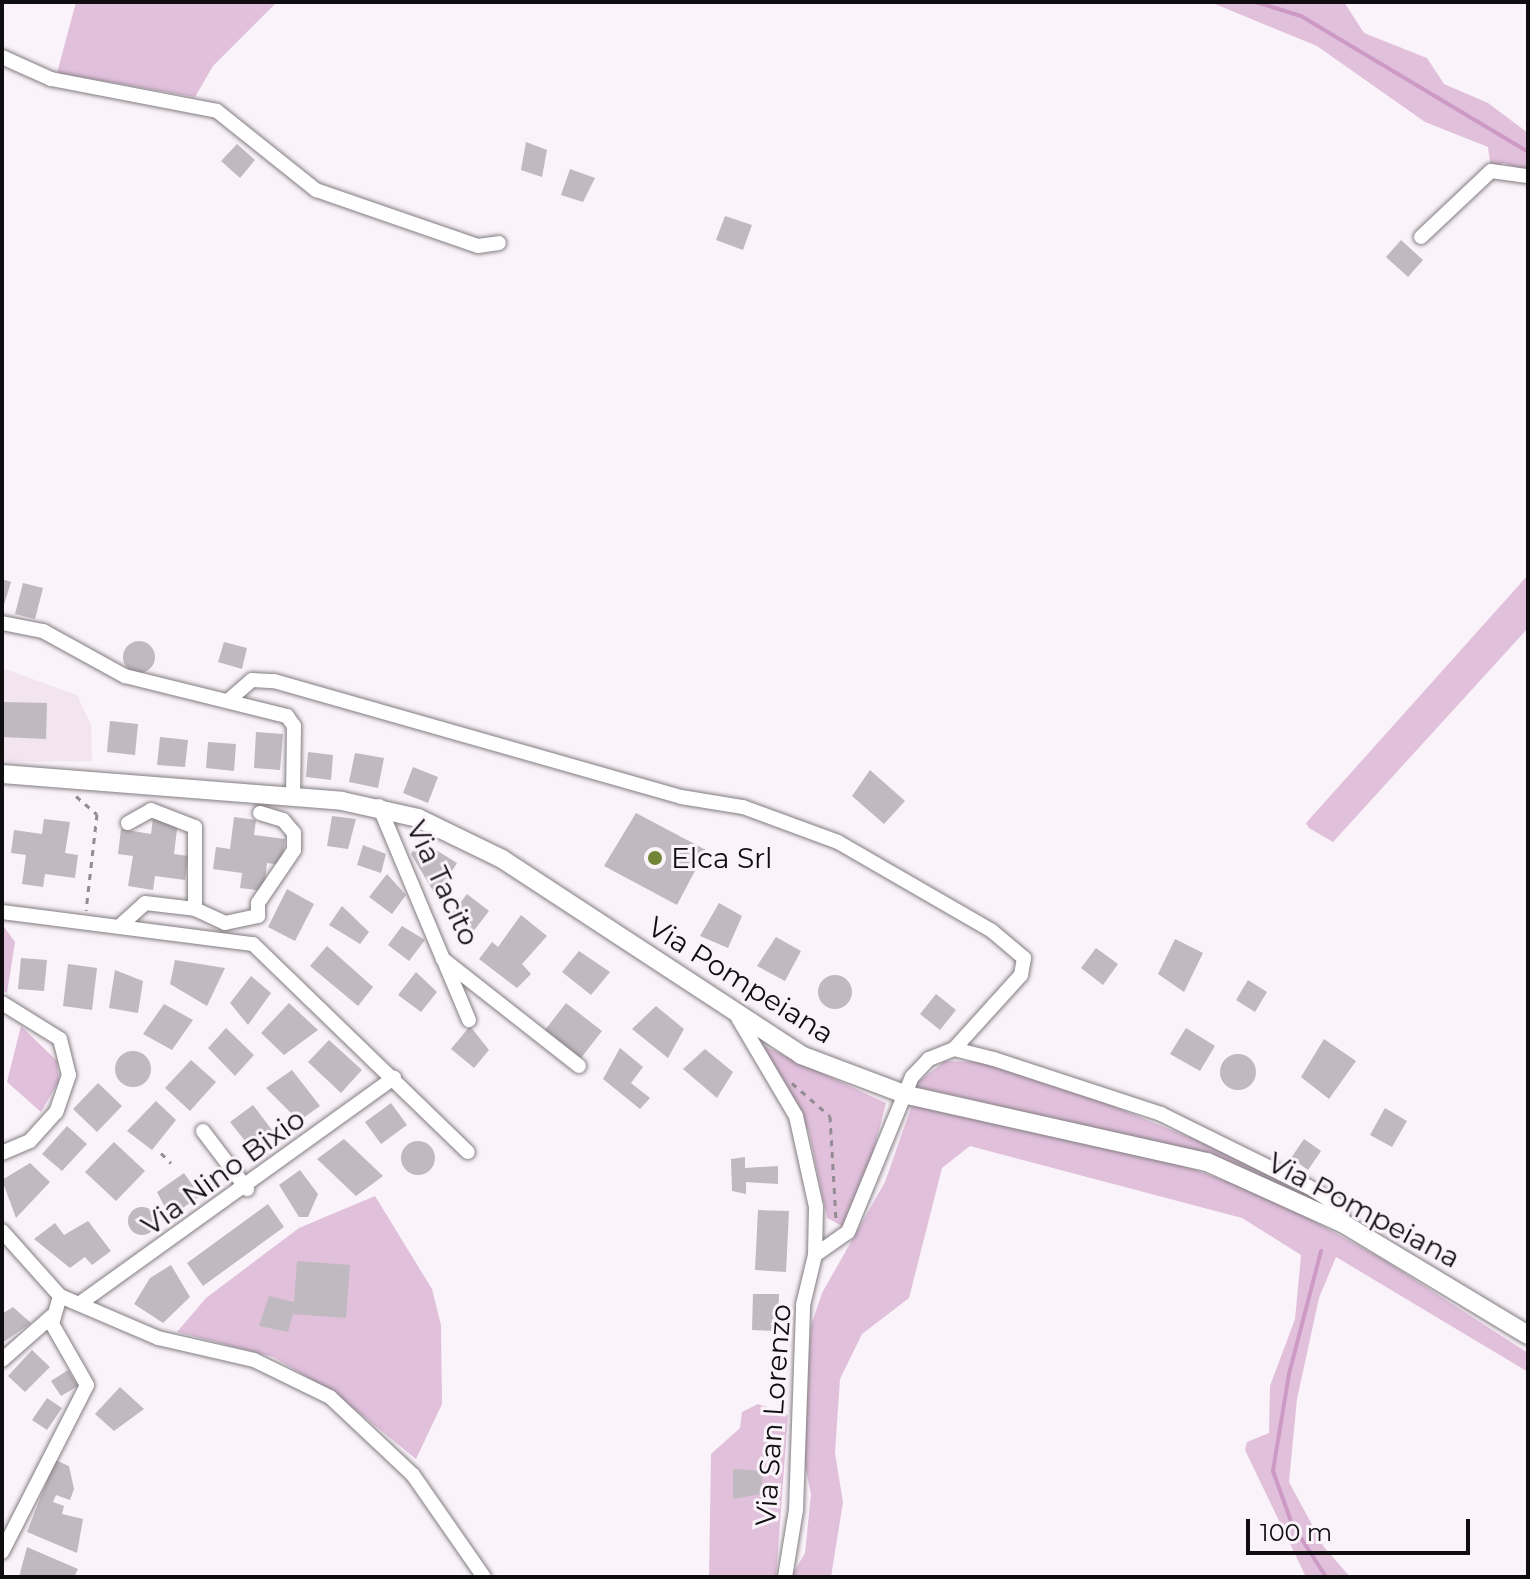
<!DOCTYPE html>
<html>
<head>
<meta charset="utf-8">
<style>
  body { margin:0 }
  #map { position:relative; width:1530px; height:1579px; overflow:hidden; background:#faf3f9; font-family:Montserrat,sans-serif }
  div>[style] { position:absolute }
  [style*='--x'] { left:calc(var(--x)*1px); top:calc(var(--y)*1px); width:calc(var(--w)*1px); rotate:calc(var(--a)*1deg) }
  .built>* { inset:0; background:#f2e5ef }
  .green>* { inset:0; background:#e1c0dc }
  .stream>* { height:4px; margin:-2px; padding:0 2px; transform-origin:2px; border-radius:2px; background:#cd9ac6 }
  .building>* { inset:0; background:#c0b9bf }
  .round { border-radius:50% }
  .path>* { height:3px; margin-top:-1.5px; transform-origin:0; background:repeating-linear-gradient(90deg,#928d92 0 6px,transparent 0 12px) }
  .roads { filter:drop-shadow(0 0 2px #827d81) drop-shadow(0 0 2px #827d81) }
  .minor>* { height:14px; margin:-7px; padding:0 7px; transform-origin:7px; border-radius:7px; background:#fff }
  .major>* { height:18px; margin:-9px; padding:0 9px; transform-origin:9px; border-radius:9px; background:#fff }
  .dots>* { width:22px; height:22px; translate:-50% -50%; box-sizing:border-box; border:4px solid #faf3f9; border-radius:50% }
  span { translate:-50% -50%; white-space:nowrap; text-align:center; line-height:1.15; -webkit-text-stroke:6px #faf3f9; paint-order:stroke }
  .poi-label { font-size:28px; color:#0f0d0f }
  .left { translate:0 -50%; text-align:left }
  .street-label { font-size:28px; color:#0f0d0f }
  .frame { position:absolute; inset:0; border:4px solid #0f0d0f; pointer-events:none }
  .scale { position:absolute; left:1246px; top:1519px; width:224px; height:36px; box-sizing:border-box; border:4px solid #0f0d0f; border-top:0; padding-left:10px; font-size:24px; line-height:28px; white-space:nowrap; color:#0f0d0f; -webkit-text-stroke:6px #faf3f9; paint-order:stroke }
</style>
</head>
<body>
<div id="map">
  <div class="built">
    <div style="clip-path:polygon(2px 668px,77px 695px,91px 725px,92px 761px,2px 762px)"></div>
  </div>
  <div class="green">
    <div style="clip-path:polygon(76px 2px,277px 2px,213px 66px,195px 97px,57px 73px)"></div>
    <div style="clip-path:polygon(1210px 2px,1344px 2px,1364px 33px,1427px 58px,1444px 84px,1488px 103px,1528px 133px,1528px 172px,1504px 163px,1491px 169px,1488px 147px,1425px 122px,1317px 46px)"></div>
    <div style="clip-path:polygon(1528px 575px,1528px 628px,1333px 842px,1309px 828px,1306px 823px)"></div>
    <div style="clip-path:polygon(2px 924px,15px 942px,7px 993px,2px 990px)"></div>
    <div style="clip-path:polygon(21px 1026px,57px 1061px,59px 1081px,41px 1112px,7px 1082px)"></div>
    <div style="clip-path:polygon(760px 1044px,886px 1103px,867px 1176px,844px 1227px,827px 1218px,809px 1132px)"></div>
    <div style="clip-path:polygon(945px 1061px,984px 1062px,1076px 1091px,1211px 1146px,1329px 1207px,1176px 1147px,913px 1086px)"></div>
    <div style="clip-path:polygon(912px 1105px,1160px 1158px,1267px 1195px,1384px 1260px,1528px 1353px,1528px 1372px,1336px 1257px,1319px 1298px,1297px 1399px,1289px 1482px,1324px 1547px,1350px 1577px,1306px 1577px,1245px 1450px,1247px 1442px,1269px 1433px,1270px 1386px,1295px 1319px,1301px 1255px,1242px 1218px,970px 1146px,942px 1168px,909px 1298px,862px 1334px,840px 1379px,835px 1453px,843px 1502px,831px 1577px,791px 1577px,805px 1553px,811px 1494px,803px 1456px,811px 1326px,822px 1293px,885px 1182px)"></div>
    <div style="clip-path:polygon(375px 1196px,432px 1289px,441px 1325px,442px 1404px,416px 1459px,336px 1394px,273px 1357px,177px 1332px,206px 1298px,299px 1228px)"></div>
    <div style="clip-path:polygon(758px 1404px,788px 1415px,776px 1577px,709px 1577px,711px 1454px,740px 1428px,742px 1412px)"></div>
  </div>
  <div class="stream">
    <div style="--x:1256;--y:2;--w:47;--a:17.3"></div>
    <div style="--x:1301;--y:16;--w:265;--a:30.9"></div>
    <div style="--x:1321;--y:1251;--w:127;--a:104.6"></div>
    <div style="--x:1289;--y:1374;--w:98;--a:99.4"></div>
    <div style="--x:1273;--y:1471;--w:56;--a:70.3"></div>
    <div style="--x:1292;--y:1524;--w:63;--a:57.3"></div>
  </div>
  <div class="building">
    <div style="clip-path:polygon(526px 142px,547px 150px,542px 177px,521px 170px)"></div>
    <div style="clip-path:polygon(237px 144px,255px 160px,240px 178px,221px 161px)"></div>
    <div style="clip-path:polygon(570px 169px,595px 178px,583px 202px,561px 195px)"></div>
    <div style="clip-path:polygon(725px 216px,752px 225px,743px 250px,716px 240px)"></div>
    <div style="clip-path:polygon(1401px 240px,1423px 260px,1408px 277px,1386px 257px)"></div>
    <div style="clip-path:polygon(2px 579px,11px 582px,3px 608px,2px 608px)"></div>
    <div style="clip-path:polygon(23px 583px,43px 588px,35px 619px,15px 614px)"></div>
    <div class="round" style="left:123px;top:641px;width:32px;height:32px"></div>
    <div style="clip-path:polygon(224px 642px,247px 648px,242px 669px,218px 662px)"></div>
    <div style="clip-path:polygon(2px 702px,47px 703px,46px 739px,2px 737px)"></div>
    <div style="clip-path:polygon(110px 721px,138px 724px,135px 755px,107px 752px)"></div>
    <div style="clip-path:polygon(256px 732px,283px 734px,280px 770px,254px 768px)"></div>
    <div style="clip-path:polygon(160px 737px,188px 740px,185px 767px,157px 765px)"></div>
    <div style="clip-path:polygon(208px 742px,236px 744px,234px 771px,206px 768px)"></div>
    <div style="clip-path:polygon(308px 752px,333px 755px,331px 780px,306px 777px)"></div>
    <div style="clip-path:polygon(355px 753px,384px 758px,378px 788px,349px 782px)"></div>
    <div style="clip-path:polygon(413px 767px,438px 777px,428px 803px,403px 793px)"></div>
    <div style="clip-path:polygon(870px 770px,905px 801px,884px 824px,852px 796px)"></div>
    <div style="clip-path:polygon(636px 813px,706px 850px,677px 905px,604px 866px)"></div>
    <div style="clip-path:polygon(332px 816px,356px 819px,348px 849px,327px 846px)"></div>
    <div style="clip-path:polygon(234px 817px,256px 820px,254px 835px,285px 839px,282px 865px,267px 863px,264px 891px,240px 888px,242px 873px,213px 869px,216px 847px,230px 849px)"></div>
    <div style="clip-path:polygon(153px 818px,178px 821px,174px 854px,188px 856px,185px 880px,155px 876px,153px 890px,128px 886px,133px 856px,118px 854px,121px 829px,151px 834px)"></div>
    <div style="clip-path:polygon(44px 819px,70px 822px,65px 853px,78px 855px,75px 878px,45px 874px,43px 887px,22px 884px,26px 855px,11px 853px,14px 830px,42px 834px)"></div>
    <div style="clip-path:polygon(420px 840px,457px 863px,436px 896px,411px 854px)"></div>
    <div style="clip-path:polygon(363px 845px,386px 854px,381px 873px,357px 865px)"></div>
    <div style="clip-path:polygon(387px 874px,406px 895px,392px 914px,369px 897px)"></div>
    <div style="clip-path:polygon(287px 889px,314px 904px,295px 941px,268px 927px)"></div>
    <div style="clip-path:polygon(467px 894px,489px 911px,472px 933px,450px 916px)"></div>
    <div style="clip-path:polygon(719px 903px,742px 916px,728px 948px,700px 936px)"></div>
    <div style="clip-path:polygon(342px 906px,369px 932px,360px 944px,329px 925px)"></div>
    <div style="clip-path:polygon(521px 915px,547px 936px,522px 964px,531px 974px,517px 988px,479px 959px,492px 942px,498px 947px)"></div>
    <div style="clip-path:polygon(402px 926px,425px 940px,409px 961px,388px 945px)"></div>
    <div style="clip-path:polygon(776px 937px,801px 951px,785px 981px,757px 966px)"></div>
    <div style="clip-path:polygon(1175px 939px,1203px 953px,1184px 992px,1158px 974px)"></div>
    <div style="clip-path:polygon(327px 946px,373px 987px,358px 1006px,310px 966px)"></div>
    <div style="clip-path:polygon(1096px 948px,1118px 964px,1103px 985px,1081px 968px)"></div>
    <div style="clip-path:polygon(579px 951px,610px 972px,591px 995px,562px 972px)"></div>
    <div style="clip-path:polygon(21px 958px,47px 960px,44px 991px,18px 989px)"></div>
    <div style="clip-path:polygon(175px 960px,225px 968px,207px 1006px,170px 984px)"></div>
    <div style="clip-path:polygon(68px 964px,97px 968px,92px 1010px,63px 1006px)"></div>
    <div style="clip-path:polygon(115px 970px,143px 981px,138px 1013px,109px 1008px)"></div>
    <div style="clip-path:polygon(416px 972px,437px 992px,421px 1012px,398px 995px)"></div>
    <div class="round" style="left:818px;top:975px;width:34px;height:34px"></div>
    <div style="clip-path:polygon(251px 976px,271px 993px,248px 1025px,230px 1003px)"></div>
    <div style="clip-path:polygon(1248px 980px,1267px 992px,1255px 1012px,1236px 1000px)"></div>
    <div style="clip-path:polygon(936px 994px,956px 1010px,940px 1030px,920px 1014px)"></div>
    <div style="clip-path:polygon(289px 1003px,318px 1030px,284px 1055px,261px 1033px)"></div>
    <div style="clip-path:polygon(566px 1003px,602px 1031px,581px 1058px,545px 1030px)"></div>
    <div style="clip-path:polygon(164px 1004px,193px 1020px,172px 1050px,143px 1034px)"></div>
    <div style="clip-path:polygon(656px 1006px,684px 1029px,668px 1058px,632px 1029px)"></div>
    <div style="clip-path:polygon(470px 1026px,489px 1050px,474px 1068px,451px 1049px)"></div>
    <div style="clip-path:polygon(226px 1028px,254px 1055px,235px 1076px,208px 1048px)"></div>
    <div style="clip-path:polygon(1186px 1028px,1215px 1046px,1200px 1071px,1170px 1054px)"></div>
    <div style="clip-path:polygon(1324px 1039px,1356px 1061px,1329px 1099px,1301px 1077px)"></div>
    <div style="clip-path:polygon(329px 1040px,362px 1070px,341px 1093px,308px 1062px)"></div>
    <div style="clip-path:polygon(620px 1048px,643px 1067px,631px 1083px,650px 1098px,640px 1109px,603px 1079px)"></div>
    <div style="clip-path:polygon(705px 1049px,733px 1072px,717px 1098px,683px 1069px)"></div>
    <div class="round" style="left:115px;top:1051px;width:36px;height:36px"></div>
    <div class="round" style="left:1220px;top:1054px;width:36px;height:36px"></div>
    <div style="clip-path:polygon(191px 1060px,216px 1082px,190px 1111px,165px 1088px)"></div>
    <div style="clip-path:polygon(292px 1070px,320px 1106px,299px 1121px,266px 1088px)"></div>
    <div style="clip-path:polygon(98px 1083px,122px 1106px,97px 1132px,73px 1109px)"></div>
    <div style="clip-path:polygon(156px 1101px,176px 1120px,152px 1150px,127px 1131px)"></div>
    <div style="clip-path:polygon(391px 1103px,407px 1125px,381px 1144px,365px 1122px)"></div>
    <div style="clip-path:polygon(253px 1105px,275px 1134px,253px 1151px,230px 1122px)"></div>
    <div style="clip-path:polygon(1385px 1108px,1407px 1121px,1392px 1147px,1370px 1135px)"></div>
    <div style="clip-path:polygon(67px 1126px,87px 1144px,62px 1171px,42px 1154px)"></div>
    <div style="clip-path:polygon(344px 1139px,383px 1176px,356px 1196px,317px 1159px)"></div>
    <div style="clip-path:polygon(1304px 1139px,1321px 1151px,1308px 1170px,1291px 1158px)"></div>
    <div class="round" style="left:401px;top:1141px;width:34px;height:34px"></div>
    <div style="clip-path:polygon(114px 1142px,145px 1171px,116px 1201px,85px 1172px)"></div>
    <div style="clip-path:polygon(745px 1157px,745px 1168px,778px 1166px,778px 1184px,746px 1182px,746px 1194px,732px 1191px,731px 1159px)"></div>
    <div style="clip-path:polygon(30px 1163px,50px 1182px,16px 1218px,2px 1180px)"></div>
    <div style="clip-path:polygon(300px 1170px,318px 1194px,308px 1217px,299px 1217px,279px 1185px)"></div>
    <div style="clip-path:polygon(184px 1173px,200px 1196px,170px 1217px,157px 1192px)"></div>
    <div style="clip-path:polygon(268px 1204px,284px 1227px,203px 1286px,187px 1263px)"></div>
    <div class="round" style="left:128px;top:1207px;width:28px;height:28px"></div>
    <div style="clip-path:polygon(758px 1210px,789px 1211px,786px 1272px,755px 1270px)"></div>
    <div style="clip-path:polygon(88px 1221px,111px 1251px,92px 1265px,85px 1257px,70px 1268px,34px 1239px,55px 1223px,64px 1235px)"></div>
    <div style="clip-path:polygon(297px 1261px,350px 1265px,346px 1318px,293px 1314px,288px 1332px,259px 1326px,269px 1296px,294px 1302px)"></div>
    <div style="clip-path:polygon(171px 1265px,190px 1297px,163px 1323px,134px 1304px,150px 1278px)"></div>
    <div style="clip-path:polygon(753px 1294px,779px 1294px,778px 1331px,752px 1330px)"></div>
    <div style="clip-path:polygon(13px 1307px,31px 1323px,2px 1343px,2px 1314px)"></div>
    <div style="clip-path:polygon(32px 1350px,50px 1367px,25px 1392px,8px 1376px)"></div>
    <div style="clip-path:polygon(68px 1370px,78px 1386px,61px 1396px,51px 1381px)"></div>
    <div style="clip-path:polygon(120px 1387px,144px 1409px,114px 1431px,95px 1414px)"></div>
    <div style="clip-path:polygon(47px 1398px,62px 1408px,47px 1430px,32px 1420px)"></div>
    <div style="clip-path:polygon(55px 1460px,69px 1466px,74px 1489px,70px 1500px,56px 1495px,53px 1502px,64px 1506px,62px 1514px,83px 1519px,77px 1553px,27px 1532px)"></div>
    <div style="clip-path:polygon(733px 1469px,763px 1471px,761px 1494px,733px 1499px)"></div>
    <div style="clip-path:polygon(27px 1547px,78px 1569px,74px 1577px,19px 1577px)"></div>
  </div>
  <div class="path">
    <div style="--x:76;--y:796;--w:28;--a:41"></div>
    <div style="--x:97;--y:814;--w:97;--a:96.5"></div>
    <div style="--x:792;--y:1083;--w:50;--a:41"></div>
    <div style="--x:830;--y:1116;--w:104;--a:86.7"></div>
    <div style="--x:161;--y:1153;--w:14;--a:45"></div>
  </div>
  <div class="roads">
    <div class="minor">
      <div style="--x:2;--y:57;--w:54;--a:24.2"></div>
      <div style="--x:51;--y:79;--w:169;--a:10.9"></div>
      <div style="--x:217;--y:111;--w:127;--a:38.6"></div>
      <div style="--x:316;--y:190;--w:171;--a:19.1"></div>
      <div style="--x:478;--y:246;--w:21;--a:-8"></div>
      <div style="--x:1421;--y:237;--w:96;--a:-43.3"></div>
      <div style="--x:1491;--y:171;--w:37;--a:8"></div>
      <div style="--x:2;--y:623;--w:42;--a:11"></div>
      <div style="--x:43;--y:631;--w:94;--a:28.8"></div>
      <div style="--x:125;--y:676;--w:167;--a:13.9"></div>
      <div style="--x:287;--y:716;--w:12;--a:55"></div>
      <div style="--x:294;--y:726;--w:71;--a:90.8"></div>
      <div style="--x:230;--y:699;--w:29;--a:-41"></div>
      <div style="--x:252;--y:680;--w:22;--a:3"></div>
      <div style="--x:274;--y:681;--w:423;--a:15.9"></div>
      <div style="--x:681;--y:797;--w:63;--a:9.2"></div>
      <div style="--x:743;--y:807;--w:101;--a:20.2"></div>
      <div style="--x:838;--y:842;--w:178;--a:30"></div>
      <div style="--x:992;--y:931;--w:42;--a:40.2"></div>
      <div style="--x:1024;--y:958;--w:17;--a:100"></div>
      <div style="--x:1021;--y:975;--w:100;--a:132.2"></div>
      <div style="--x:379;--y:806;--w:166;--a:67.3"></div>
      <div style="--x:443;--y:959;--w:173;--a:38.2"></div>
      <div style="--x:128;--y:823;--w:26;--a:-29"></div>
      <div style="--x:151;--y:810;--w:47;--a:21.1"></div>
      <div style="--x:195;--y:827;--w:82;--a:90"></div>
      <div style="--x:2;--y:912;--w:253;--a:7.3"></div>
      <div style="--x:253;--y:944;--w:299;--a:44.1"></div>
      <div style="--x:122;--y:924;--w:31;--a:-42"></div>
      <div style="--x:145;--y:903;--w:50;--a:6.8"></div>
      <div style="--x:195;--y:909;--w:33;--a:25"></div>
      <div style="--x:225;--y:923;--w:34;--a:-12"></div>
      <div style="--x:258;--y:916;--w:13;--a:-90"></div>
      <div style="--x:258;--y:903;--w:64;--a:-55.8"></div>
      <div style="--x:294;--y:850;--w:17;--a:-90"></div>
      <div style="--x:294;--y:833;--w:17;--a:-130"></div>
      <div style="--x:283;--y:820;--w:24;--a:-163"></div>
      <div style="--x:445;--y:963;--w:62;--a:67.2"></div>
      <div style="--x:2;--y:1003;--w:68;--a:31.8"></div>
      <div style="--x:60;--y:1039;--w:37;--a:76"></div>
      <div style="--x:69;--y:1075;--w:39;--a:109"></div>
      <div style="--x:56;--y:1112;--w:39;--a:132"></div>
      <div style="--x:30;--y:1141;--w:30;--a:157"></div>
      <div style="--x:738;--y:1018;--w:114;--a:59.4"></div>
      <div style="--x:796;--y:1116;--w:93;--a:77.6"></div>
      <div style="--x:816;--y:1207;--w:48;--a:91.2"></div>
      <div style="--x:203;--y:1131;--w:73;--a:52.8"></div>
      <div style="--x:2;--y:1231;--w:87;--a:48.3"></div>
      <div style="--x:60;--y:1296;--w:107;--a:23.2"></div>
      <div style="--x:158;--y:1338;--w:98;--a:12.9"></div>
      <div style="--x:254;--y:1360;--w:85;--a:26"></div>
      <div style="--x:330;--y:1397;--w:114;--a:43.2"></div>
      <div style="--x:413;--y:1475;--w:124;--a:55.2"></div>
      <div style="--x:79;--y:1304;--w:388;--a:-35.7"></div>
      <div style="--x:2;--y:1360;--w:67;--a:-41.3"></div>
      <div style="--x:2;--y:1552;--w:187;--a:-63"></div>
      <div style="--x:87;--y:1385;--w:70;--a:-119.8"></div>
      <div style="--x:52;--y:1324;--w:29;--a:-74"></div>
      <div style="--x:785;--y:1577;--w:68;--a:-80.7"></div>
      <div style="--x:796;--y:1510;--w:205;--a:-88"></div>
      <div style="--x:803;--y:1305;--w:51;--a:-76.5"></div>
      <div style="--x:815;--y:1255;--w:40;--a:-34.9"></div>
      <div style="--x:848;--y:1232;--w:168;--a:-67.6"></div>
      <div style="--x:912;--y:1077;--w:25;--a:-47"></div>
      <div style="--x:929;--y:1059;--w:27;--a:-22"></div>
      <div style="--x:954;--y:1049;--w:41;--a:14"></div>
      <div style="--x:994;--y:1059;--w:176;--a:18.2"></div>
      <div style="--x:1161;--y:1114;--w:165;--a:26.3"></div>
      <div style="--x:1309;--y:1187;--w:37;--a:33"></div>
      <div style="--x:1340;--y:1207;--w:17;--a:77"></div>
    </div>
    <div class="major">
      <div style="--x:2;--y:774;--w:341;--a:4.5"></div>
      <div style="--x:342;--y:801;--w:78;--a:12.6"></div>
      <div style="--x:418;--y:818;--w:93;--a:26"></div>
      <div style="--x:502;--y:859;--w:358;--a:33.2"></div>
      <div style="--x:801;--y:1055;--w:113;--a:20.7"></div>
      <div style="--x:907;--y:1095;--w:307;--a:12.6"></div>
      <div style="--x:1207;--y:1162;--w:150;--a:24.3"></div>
      <div style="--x:1344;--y:1224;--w:215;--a:31.1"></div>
    </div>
  </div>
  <div class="dots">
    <div style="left:655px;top:858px;background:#728535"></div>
  </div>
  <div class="poi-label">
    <span class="left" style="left:671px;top:858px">Elca Srl</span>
  </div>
  <div class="street-label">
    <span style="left:443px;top:883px;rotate:65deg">Via Tacito</span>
    <span style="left:741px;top:980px;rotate:32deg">Via Pompeiana</span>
    <span style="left:223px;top:1172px;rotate:-36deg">Via Nino Bixio</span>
    <span style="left:1364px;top:1210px;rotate:28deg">Via Pompeiana</span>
    <span style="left:773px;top:1415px;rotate:-86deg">Via San Lorenzo</span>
  </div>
  <div class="frame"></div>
  <div class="scale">100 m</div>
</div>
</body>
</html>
